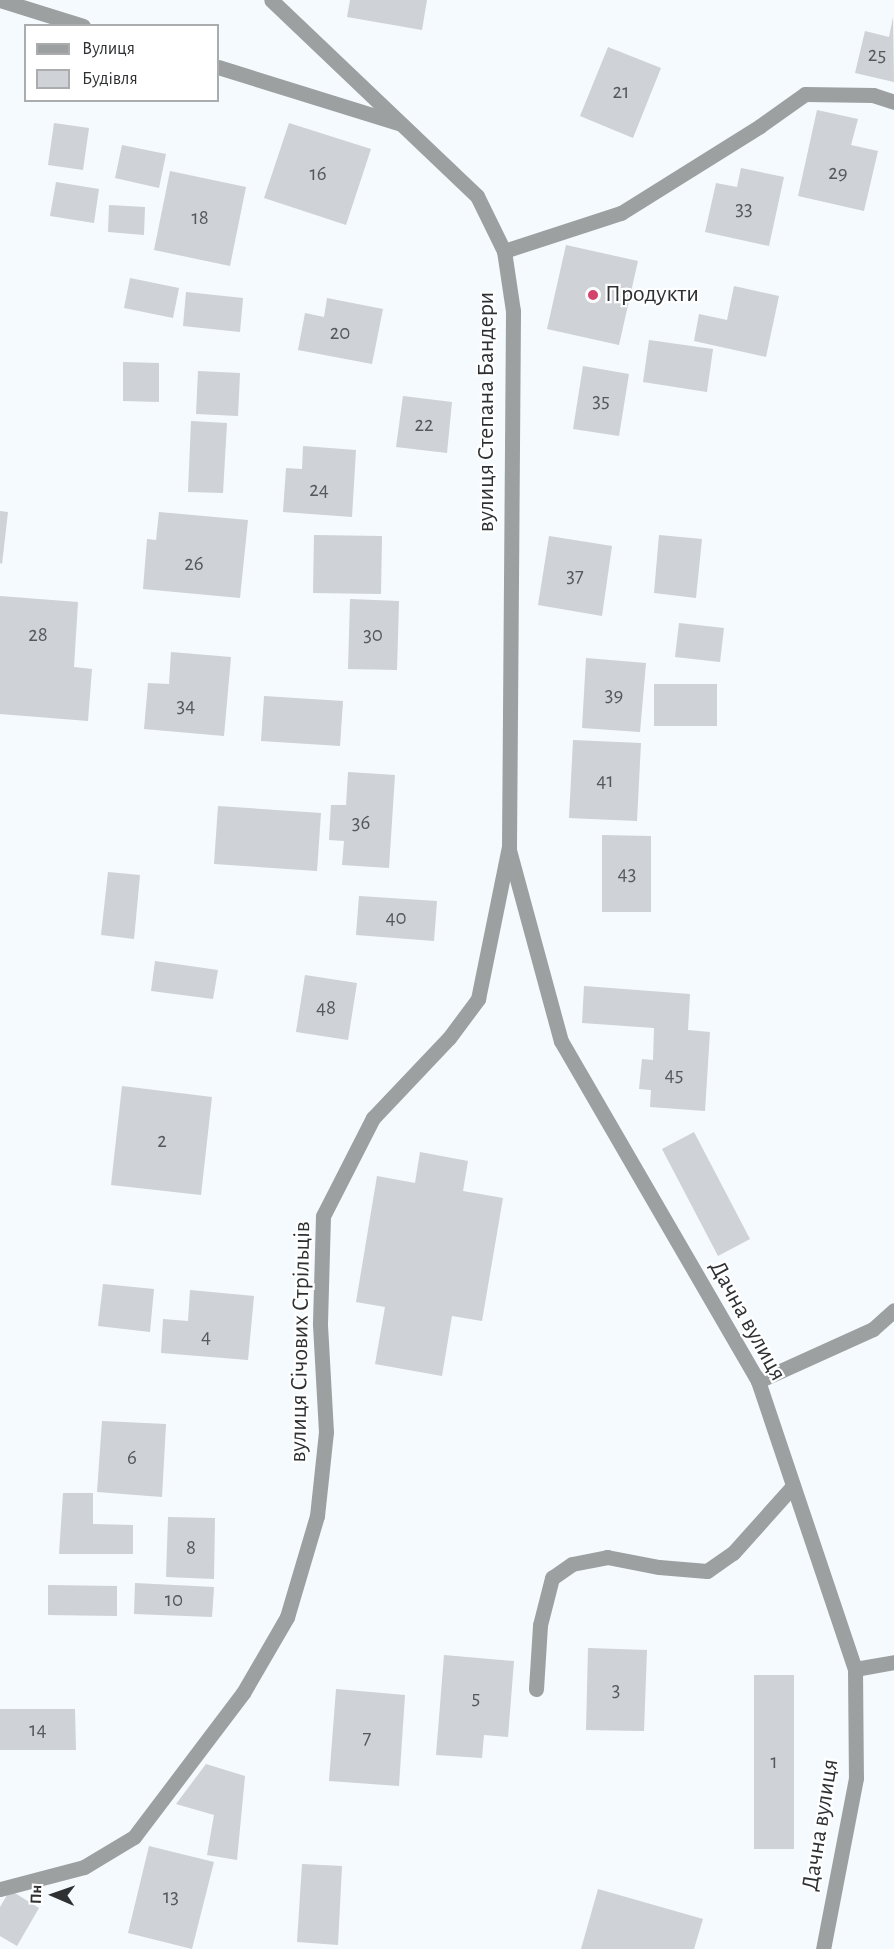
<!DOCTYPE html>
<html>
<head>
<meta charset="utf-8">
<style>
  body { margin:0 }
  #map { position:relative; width:894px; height:1949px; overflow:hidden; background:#f4fafd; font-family:"Alegreya Sans",sans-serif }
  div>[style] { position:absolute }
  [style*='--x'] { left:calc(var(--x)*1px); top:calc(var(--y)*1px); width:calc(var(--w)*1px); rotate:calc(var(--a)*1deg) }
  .building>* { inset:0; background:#cfd2d7 }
  .minor>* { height:15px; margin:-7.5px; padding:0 7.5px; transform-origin:7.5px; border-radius:7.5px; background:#9da0a0 }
  .dots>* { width:16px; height:16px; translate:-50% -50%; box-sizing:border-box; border:3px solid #fff; border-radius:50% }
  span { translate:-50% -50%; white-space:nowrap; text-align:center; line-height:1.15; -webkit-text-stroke:4.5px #fff; paint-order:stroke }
  .number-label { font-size:21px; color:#56585b }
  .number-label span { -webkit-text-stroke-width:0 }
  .poi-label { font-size:24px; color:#2e3032 }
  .left { translate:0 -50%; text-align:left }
  .street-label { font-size:24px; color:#2e3032 }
  .legend { position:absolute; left:24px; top:24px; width:195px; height:78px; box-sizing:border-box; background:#fff; border:2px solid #abacad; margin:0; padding:8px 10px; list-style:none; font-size:18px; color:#2e3032 }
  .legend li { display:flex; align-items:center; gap:12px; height:30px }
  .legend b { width:30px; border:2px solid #abacad }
  .north { position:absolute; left:24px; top:1865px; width:60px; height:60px; -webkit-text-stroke:4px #fff; paint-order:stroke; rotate:272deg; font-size:16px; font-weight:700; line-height:24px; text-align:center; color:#2e3032 }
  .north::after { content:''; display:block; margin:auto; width:21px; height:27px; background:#2e3032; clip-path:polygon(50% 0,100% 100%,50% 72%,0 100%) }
</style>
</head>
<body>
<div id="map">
  <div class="building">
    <div style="clip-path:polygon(350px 0,427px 0,422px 30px,347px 17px)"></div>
    <div style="clip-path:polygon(893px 17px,894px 82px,855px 73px,865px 31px,889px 37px)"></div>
    <div style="clip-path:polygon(608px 47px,661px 68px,633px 138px,580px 116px)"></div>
    <div style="clip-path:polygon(817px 110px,858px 119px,851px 145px,878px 151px,864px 211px,798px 196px)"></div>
    <div style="clip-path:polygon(54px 123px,89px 128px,83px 170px,48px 165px)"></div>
    <div style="clip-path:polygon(289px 123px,371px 149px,346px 225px,264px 198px)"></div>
    <div style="clip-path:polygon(122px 145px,166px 154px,159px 188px,115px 178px)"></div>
    <div style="clip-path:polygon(741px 168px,784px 177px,769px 246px,705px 232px,716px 183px,737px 187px)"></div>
    <div style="clip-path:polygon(170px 171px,246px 187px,230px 266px,154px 250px)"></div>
    <div style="clip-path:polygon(56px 182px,99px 189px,94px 223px,50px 216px)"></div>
    <div style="clip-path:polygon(109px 205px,145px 207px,144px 235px,108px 232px)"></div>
    <div style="clip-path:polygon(566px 245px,638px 261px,619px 345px,547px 329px)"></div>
    <div style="clip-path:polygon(130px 278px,179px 288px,173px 318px,124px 308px)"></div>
    <div style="clip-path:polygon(734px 286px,779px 296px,766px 357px,694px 341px,699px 314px,727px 320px)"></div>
    <div style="clip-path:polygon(186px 292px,243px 298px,240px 332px,183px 326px)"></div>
    <div style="clip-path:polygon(327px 298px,383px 309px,372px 364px,298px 350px,305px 313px,324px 317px)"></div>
    <div style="clip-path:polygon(649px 340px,713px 349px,707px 392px,643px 382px)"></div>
    <div style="clip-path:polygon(123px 362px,159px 363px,159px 402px,123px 401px)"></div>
    <div style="clip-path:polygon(583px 366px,629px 374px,619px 436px,573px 429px)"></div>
    <div style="clip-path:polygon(198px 371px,240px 373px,238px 416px,196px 414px)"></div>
    <div style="clip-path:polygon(403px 396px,452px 402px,447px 453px,396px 447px)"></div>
    <div style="clip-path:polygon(191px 421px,227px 423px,223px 493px,188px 492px)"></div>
    <div style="clip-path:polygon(303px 446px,356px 450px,352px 517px,283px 512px,286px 468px,302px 469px)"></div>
    <div style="clip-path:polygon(0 511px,8px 512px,2px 564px,0 563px)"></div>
    <div style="clip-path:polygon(159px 512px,248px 520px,240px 598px,143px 589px,147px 539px,156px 540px)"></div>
    <div style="clip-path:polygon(314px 535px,382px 536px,381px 594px,313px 593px)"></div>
    <div style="clip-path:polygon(659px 535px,702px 539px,696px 598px,654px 593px)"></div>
    <div style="clip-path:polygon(549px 536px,612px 546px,602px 616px,538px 605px)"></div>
    <div style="clip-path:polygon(0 596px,78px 602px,74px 667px,92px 669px,88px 721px,0 714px)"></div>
    <div style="clip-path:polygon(350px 599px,399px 601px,397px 670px,348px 669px)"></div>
    <div style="clip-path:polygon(679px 623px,724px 628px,720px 662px,675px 657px)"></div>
    <div style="clip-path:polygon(171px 652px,231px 657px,224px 736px,144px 729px,148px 683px,169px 684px)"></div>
    <div style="clip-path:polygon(586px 658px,646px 663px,640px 732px,582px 728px)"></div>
    <div style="clip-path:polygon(654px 684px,717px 684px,717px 726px,654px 726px)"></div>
    <div style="clip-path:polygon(264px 696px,343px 701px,340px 746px,261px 741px)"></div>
    <div style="clip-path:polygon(573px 740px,641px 743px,637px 821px,569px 818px)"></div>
    <div style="clip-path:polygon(348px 772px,395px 775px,389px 868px,342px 865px,344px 841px,329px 840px,331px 805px,346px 805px)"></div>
    <div style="clip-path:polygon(218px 806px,321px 813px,317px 871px,214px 864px)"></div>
    <div style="clip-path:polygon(602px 835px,651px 836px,651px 912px,602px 912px)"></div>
    <div style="clip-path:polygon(108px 872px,140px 875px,134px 939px,101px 935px)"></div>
    <div style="clip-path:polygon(359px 896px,437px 901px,434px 941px,356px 935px)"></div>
    <div style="clip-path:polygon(155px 961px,218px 970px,213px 999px,151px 991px)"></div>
    <div style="clip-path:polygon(305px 975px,357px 983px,348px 1040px,296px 1032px)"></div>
    <div style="clip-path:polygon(584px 986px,690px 994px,688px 1030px,710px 1032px,705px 1111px,650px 1107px,651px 1090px,639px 1089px,642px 1059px,653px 1060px,654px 1028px,582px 1023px)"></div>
    <div style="clip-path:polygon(122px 1086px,212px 1097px,201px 1195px,111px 1185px)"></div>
    <div style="clip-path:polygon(694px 1132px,750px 1239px,718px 1256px,662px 1149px)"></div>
    <div style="clip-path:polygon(420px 1152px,468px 1161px,463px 1191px,503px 1198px,482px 1321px,452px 1316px,442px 1376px,375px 1364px,385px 1307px,356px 1302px,377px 1176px,415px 1183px)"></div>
    <div style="clip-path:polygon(103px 1284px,154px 1289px,150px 1332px,98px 1326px)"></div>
    <div style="clip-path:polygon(190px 1290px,254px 1296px,248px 1360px,161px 1353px,163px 1319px,188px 1321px)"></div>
    <div style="clip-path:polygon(102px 1421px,166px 1424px,162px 1497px,97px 1492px)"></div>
    <div style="clip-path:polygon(63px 1493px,93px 1493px,93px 1524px,133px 1525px,133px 1554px,59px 1554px)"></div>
    <div style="clip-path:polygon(168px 1517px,215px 1518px,214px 1579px,166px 1577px)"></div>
    <div style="clip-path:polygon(135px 1583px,214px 1587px,212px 1617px,134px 1614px)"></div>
    <div style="clip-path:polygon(48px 1585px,117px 1586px,117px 1616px,48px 1615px)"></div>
    <div style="clip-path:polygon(588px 1648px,647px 1650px,644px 1731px,586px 1730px)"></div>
    <div style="clip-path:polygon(444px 1655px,514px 1661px,508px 1737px,484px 1735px,482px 1758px,436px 1755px)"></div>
    <div style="clip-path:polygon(754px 1675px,794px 1675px,794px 1849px,754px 1849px)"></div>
    <div style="clip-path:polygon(336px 1689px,405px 1695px,399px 1786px,329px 1781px)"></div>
    <div style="clip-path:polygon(0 1709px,75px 1709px,76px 1750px,0 1750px)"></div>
    <div style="clip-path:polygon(206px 1764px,245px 1776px,237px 1860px,207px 1855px,214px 1815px,176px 1804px)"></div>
    <div style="clip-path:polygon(149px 1846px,214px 1862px,192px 1949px,128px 1933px)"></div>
    <div style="clip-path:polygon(302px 1864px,342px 1866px,338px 1945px,297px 1942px)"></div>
    <div style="clip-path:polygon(598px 1889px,703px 1919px,694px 1949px,581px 1949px)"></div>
    <div style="clip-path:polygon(10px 1890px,39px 1908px,17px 1946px,0 1936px,0 1907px)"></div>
  </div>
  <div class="minor">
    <div style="--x:0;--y:0;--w:87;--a:17.4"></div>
    <div style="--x:218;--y:67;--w:189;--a:17.3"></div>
    <div style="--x:504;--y:251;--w:123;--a:-18"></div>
    <div style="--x:621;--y:213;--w:164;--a:-32"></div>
    <div style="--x:760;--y:126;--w:55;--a:-35.4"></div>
    <div style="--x:805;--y:94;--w:68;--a:0.8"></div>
    <div style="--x:873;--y:95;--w:22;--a:18"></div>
    <div style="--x:509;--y:850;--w:198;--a:74.8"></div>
    <div style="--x:561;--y:1041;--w:393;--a:59.9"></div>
    <div style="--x:758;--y:1381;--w:304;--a:71.4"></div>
    <div style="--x:855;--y:1669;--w:109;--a:89.5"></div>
    <div style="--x:856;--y:1778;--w:174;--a:100.9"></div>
    <div style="--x:758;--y:1381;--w:126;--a:-24.3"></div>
    <div style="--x:873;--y:1329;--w:28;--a:-42"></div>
    <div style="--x:855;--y:1669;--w:40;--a:-10"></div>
    <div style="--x:536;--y:1689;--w:64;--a:-86.4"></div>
    <div style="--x:540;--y:1625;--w:49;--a:-75.7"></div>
    <div style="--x:552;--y:1578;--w:24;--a:-35"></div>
    <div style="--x:572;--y:1564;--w:36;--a:-11"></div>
    <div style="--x:607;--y:1557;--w:53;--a:10.9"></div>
    <div style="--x:659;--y:1567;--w:48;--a:4.8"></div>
    <div style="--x:707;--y:1571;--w:32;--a:-35"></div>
    <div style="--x:733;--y:1553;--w:90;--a:-48.2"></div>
    <div style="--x:0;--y:1889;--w:87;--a:-14.7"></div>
    <div style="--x:84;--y:1867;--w:58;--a:-31"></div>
    <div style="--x:134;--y:1837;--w:181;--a:-52.9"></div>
    <div style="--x:243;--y:1693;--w:88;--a:-59.9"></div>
    <div style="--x:287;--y:1617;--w:105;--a:-73.5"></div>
    <div style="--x:317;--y:1516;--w:84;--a:-83.9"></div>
    <div style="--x:326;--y:1432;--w:109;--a:-93.2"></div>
    <div style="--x:320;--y:1323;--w:107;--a:-88.4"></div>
    <div style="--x:323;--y:1216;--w:110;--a:-63"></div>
    <div style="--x:373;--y:1118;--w:110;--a:-46.5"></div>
    <div style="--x:449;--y:1038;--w:49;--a:-53.4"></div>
    <div style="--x:478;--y:999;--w:155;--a:-78.5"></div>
    <div style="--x:509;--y:847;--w:536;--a:-89.57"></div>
    <div style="--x:513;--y:311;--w:61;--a:-98.5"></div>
    <div style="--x:504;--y:251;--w:61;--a:-116.1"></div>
    <div style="--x:477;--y:196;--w:284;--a:-136.4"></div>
  </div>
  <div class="dots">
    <div style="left:593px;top:295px;background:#d3446d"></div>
  </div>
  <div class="number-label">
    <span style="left:877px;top:55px">25</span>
    <span style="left:621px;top:92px">21</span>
    <span style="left:838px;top:173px">29</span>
    <span style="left:318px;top:174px">16</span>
    <span style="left:744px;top:209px">33</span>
    <span style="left:200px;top:218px">18</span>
    <span style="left:340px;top:333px">20</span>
    <span style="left:601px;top:401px">35</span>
    <span style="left:424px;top:425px">22</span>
    <span style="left:319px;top:490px">24</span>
    <span style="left:194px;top:564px">26</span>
    <span style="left:575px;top:576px">37</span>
    <span style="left:38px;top:635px">28</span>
    <span style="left:373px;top:635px">30</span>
    <span style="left:614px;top:695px">39</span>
    <span style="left:186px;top:706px">34</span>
    <span style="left:605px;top:781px">41</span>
    <span style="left:361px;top:823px">36</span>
    <span style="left:627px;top:874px">43</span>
    <span style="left:396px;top:918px">40</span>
    <span style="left:326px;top:1008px">48</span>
    <span style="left:674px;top:1075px">45</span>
    <span style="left:162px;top:1141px">2</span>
    <span style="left:206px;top:1337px">4</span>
    <span style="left:132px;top:1458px">6</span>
    <span style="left:191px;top:1548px">8</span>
    <span style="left:174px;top:1600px">10</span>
    <span style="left:616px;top:1690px">3</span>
    <span style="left:476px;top:1698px">5</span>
    <span style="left:38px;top:1730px">14</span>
    <span style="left:367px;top:1738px">7</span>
    <span style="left:774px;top:1762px">1</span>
    <span style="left:171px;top:1897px">13</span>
  </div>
  <div class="poi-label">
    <span class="left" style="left:605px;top:295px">Продукти</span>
  </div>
  <div class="street-label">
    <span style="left:487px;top:412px;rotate:-90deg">вулиця Степана Бандери</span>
    <span style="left:747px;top:1321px;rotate:61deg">Дачна вулиця</span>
    <span style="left:301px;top:1342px;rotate:-89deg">вулиця Січових Стрільців</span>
    <span style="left:821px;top:1825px;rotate:-81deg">Дачна вулиця</span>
  </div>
  <ul class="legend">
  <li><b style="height:8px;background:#9da0a0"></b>Вулиця</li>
  <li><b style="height:16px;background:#cfd2d7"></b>Будівля</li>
  </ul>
  <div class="north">Пн</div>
</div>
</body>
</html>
